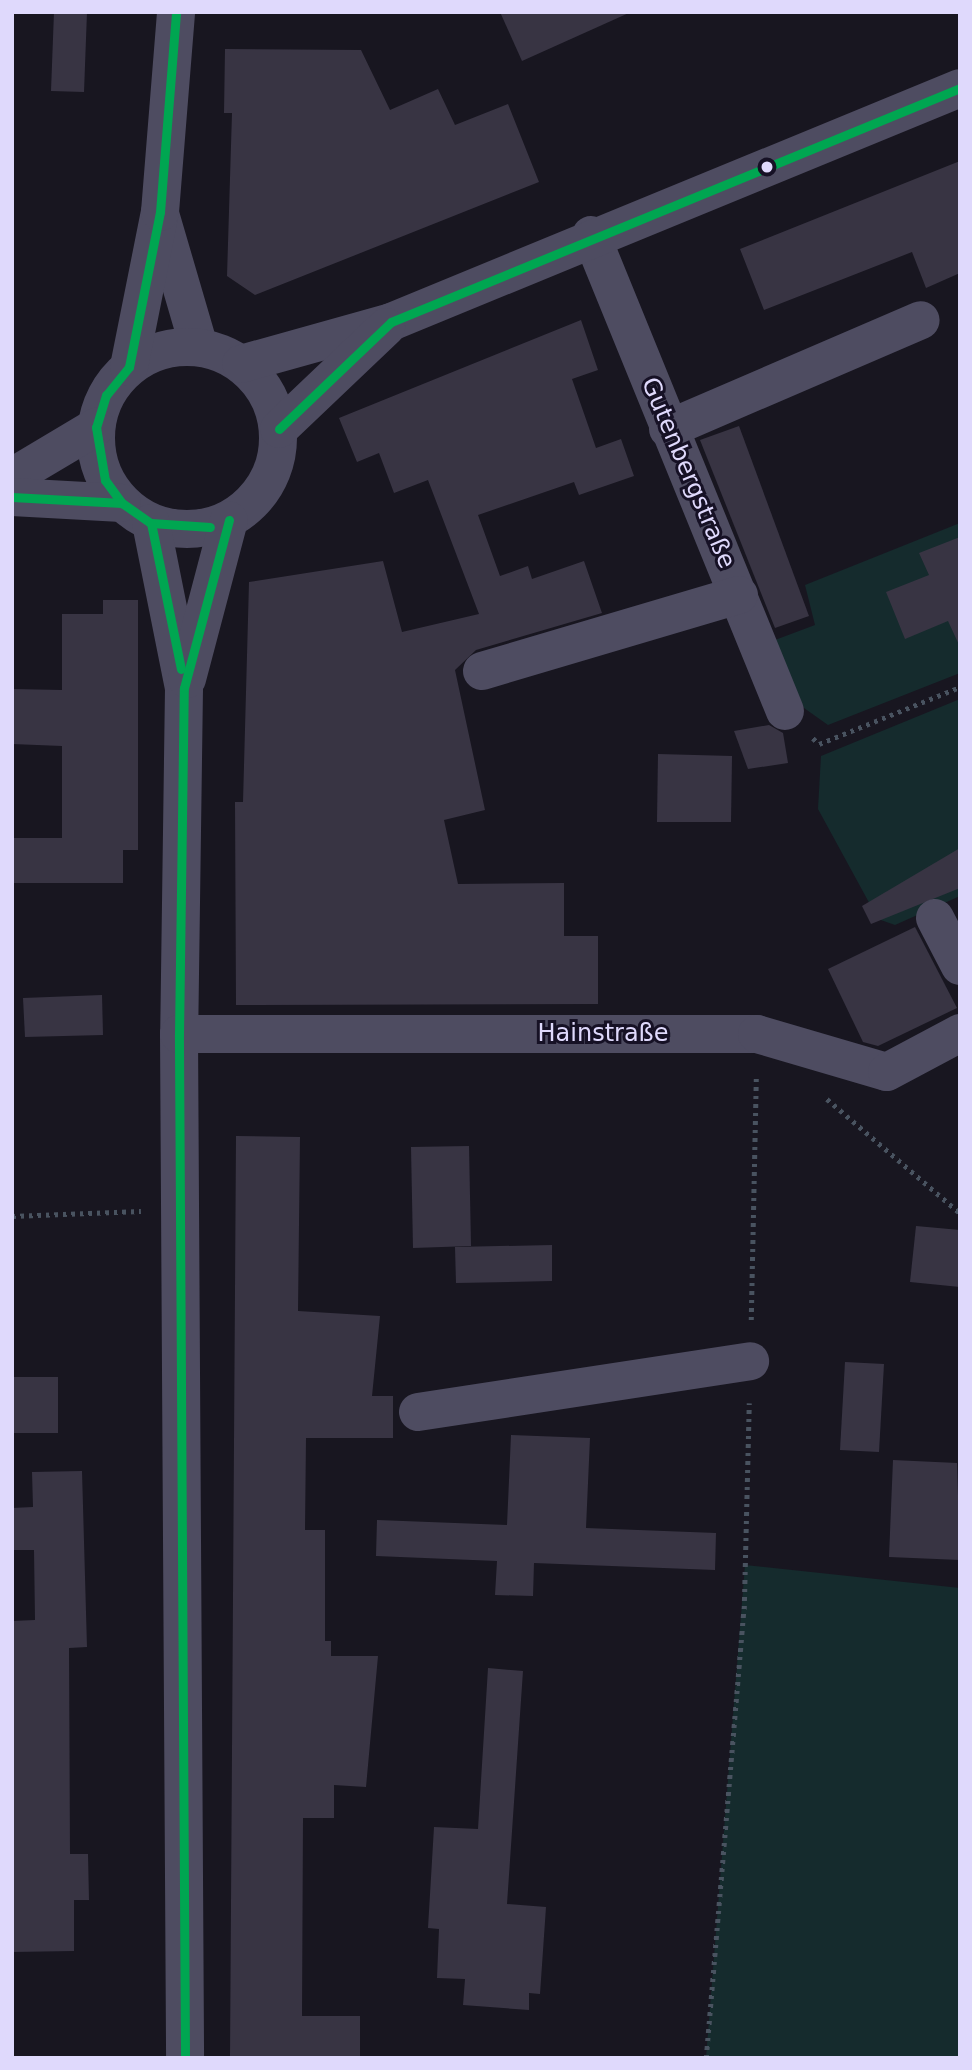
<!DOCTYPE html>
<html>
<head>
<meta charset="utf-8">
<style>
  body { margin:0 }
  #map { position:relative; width:972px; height:2070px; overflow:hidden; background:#181620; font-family:"DejaVu Sans",sans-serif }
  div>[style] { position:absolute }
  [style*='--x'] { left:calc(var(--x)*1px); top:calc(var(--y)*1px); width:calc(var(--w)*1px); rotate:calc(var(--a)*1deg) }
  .green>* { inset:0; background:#152b2d }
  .building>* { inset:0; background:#383443 }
  .path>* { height:4.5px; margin-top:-2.25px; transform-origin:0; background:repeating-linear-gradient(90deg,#495360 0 3.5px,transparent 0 8.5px) }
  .minor>* { height:38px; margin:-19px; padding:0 19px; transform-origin:19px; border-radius:19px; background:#4e4c61 }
  .minor>.ring { margin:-19px; padding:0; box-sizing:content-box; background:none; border:38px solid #4e4c61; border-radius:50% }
  .bus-1>* { height:9px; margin:-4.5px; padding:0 4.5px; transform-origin:4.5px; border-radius:4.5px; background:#00a651 }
  .dots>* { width:19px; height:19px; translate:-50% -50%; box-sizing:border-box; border:4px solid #161125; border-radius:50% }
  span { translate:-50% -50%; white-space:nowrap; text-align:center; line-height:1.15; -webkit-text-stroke:6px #161125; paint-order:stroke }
  .street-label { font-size:24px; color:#dfd9fc }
  .frame { position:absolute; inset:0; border:14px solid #dfd9fc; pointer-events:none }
</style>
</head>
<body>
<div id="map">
  <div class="green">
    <div style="clip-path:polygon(960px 523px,960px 673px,828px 725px,804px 708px,775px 640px,815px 625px,805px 585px)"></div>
    <div style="clip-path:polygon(960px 699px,960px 896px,895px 925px,878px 919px,818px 809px,821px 756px)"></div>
    <div style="clip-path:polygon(745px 1565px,960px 1588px,960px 2058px,706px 2058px)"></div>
  </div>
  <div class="building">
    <div style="clip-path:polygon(54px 12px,87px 12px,84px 92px,51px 91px)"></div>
    <div style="clip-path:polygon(500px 12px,631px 12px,522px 61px)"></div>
    <div style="clip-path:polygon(225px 49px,361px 50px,390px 110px,438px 89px,455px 125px,508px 104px,539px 182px,255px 295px,227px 276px,232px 113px,224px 113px)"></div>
    <div style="clip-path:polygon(960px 161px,960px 273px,926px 288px,912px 252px,764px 310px,740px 249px)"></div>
    <div style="clip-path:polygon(581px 320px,598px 370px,572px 379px,596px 448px,621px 439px,634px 476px,579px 495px,574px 482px,478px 515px,500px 576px,528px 566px,532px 579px,584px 561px,602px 613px,476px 650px,455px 670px,485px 810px,444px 820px,458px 884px,564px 883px,564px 936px,598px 936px,598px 1004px,236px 1005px,235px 802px,243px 802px,249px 582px,383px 561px,402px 632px,479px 614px,428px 480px,394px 493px,379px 453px,357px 462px,339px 418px)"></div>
    <div style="clip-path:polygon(739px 426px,809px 616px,775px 628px,700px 440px)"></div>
    <div style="clip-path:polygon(960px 537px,960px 647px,948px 621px,905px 639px,886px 592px,929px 575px,919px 553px)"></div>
    <div style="clip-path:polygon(103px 600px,138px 600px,138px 850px,123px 850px,123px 883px,12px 883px,12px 838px,62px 838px,62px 746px,12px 744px,12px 689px,62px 690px,62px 614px,103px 614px)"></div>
    <div style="clip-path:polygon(769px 725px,783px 733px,788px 763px,748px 769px,734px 731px)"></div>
    <div style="clip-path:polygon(658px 754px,732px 756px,731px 822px,657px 822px)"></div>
    <div style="clip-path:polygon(960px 848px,960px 888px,871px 924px,862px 906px)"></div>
    <div style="clip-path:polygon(915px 927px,957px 1008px,878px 1046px,863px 1042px,828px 969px)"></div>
    <div style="clip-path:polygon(102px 995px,103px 1035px,25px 1037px,23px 998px)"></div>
    <div style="clip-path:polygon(236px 1136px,300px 1137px,298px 1311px,380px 1316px,372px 1396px,393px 1396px,393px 1438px,306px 1438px,305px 1530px,325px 1530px,325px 1641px,331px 1641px,331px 1656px,378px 1656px,366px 1787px,334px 1785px,334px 1818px,303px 1818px,302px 2016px,360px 2016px,360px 2058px,230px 2058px)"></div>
    <div style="clip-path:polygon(469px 1146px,471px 1246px,413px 1248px,411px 1147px)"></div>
    <div style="clip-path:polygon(916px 1226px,960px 1230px,960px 1287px,910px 1282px)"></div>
    <div style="clip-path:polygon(552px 1245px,552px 1281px,456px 1283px,455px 1247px)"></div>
    <div style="clip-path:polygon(845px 1362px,884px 1364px,879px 1452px,840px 1450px)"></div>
    <div style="clip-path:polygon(12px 1377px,58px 1377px,58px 1433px,12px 1433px)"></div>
    <div style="clip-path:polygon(511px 1435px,590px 1438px,586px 1528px,716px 1533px,715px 1570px,534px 1563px,533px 1596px,495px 1595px,497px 1561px,376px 1556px,377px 1520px,507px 1525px)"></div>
    <div style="clip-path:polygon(893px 1460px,957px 1463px,960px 1560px,889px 1557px)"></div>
    <div style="clip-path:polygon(82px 1471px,87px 1647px,69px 1648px,70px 1854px,88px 1854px,89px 1900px,74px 1900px,74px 1951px,12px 1952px,12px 1621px,35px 1620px,34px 1550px,12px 1550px,12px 1508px,33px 1507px,32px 1472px)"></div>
    <div style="clip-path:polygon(488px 1668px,523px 1671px,507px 1904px,546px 1907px,540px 1994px,529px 1993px,529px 2010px,463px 2005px,465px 1979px,437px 1978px,439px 1929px,428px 1928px,434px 1827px,478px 1829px)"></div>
  </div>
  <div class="path">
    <div style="--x:813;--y:738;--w:8;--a:45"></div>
    <div style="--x:819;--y:744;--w:152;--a:-22"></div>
    <div style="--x:827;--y:1099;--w:175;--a:40.6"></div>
    <div style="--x:12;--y:1216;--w:129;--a:-2.2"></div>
    <div style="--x:751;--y:1320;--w:243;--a:-88.8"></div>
    <div style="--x:706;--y:2058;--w:451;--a:-85.2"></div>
    <div style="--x:744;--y:1609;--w:206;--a:-88.6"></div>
  </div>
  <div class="minor">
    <div style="--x:161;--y:217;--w:135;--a:73.7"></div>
    <div style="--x:591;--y:235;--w:514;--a:67.83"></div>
    <div class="ring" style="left:96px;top:347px;width:144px;height:144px"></div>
    <div style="--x:241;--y:364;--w:156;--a:-15.6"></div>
    <div style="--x:391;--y:322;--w:615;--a:-22.35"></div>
    <div style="--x:129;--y:367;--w:158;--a:-78.7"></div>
    <div style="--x:160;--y:212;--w:201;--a:-85.4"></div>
    <div style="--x:279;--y:429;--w:148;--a:-43.6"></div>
    <div style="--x:668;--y:429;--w:275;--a:-23.3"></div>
    <div style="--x:12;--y:477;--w:98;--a:-30.8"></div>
    <div style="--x:12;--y:497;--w:110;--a:3.1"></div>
    <div style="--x:151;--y:523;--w:168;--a:78.7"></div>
    <div style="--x:184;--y:688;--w:346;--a:90.8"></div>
    <div style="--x:179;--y:1034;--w:1024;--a:89.66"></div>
    <div style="--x:482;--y:671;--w:268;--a:-16.5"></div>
    <div style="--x:187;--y:679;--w:164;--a:-75.2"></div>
    <div style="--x:935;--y:918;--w:54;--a:62.5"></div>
    <div style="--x:179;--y:1034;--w:578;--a:0"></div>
    <div style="--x:757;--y:1034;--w:135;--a:16.3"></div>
    <div style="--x:887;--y:1072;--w:83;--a:-28.1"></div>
    <div style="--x:418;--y:1412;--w:336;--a:-8.7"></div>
  </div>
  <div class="bus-1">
    <div style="--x:129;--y:367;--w:36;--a:129"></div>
    <div style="--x:106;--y:395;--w:34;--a:107"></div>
    <div style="--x:96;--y:427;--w:54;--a:80.4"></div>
    <div style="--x:105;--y:480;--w:29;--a:54"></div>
    <div style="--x:122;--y:503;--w:35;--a:35"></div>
    <div style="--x:151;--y:523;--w:59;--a:3.9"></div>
    <div style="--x:129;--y:367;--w:158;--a:-78.7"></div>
    <div style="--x:160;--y:212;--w:201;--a:-85.4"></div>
    <div style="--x:279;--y:429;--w:155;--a:-43.7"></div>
    <div style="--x:391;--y:322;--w:615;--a:-22.35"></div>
    <div style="--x:12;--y:497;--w:110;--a:3.1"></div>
    <div style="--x:151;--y:523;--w:149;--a:78.4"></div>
    <div style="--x:185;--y:2058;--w:1024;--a:-90.34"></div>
    <div style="--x:179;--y:1034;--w:346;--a:-89.2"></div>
    <div style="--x:184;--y:688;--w:174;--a:-75"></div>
  </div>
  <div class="dots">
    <div style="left:767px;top:167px;background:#dfd9fc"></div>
  </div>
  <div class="street-label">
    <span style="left:688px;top:473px;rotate:67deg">Gutenbergstraße</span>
    <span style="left:603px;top:1034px">Hainstraße</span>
  </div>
  <div class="frame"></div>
</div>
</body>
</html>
